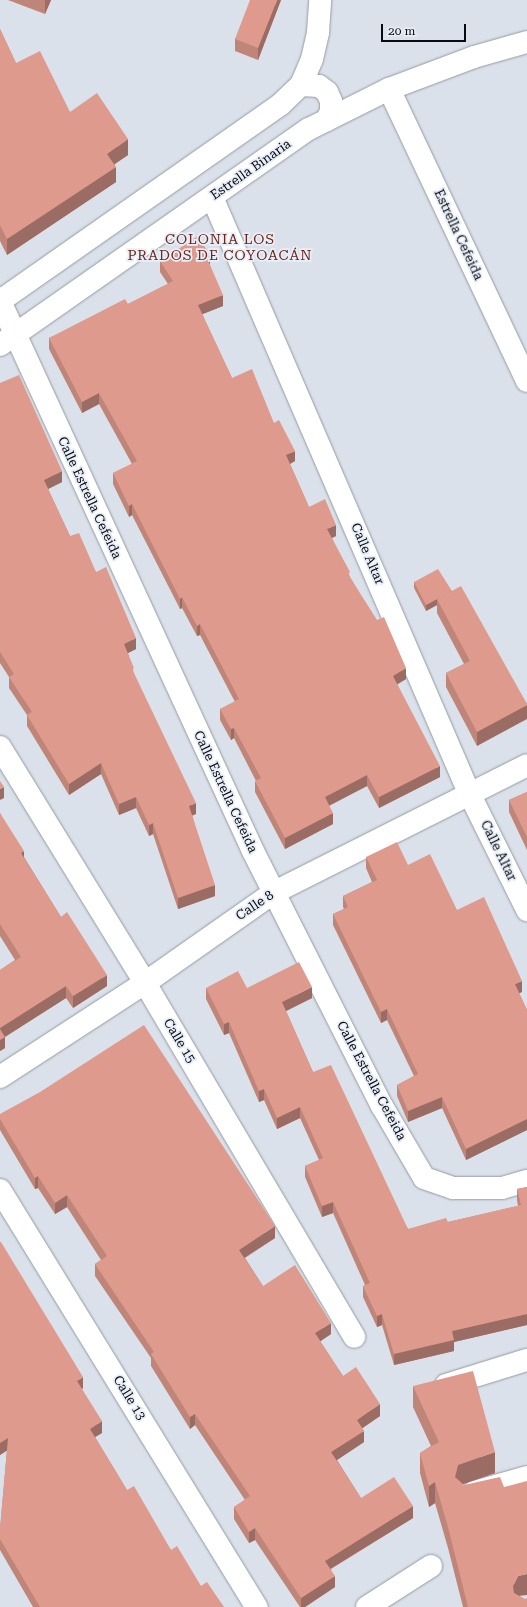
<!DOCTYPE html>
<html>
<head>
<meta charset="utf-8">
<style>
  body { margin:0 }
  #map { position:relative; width:527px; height:1607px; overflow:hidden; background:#dbe1ea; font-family:"Roboto Serif",serif }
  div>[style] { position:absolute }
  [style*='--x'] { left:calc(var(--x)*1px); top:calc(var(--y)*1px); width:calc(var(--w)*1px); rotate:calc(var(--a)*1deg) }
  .roads { filter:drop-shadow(0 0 1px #949aa2) drop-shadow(0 0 1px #949aa2) }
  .minor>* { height:22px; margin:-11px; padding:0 11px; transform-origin:11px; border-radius:11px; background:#fff }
  .tertiary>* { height:22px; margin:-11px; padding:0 11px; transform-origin:11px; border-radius:11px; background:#fff }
  .wall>* { inset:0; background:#bf8579 }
  .shaded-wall>* { inset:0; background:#9b6c63 }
  .building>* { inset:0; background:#de9b8d }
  span { translate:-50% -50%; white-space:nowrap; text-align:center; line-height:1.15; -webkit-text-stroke:3.5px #e8eef8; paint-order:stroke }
  .street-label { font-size:13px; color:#0a0b0e }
  .neighbourhood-label { font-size:14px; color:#6b271a; letter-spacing:1px }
  .scale { position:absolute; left:381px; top:24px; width:85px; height:18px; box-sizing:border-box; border:2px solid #0a0b0e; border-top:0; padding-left:5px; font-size:12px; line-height:14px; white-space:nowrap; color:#0a0b0e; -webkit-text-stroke:3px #e8eef8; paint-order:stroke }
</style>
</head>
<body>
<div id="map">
  <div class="roads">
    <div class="minor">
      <div style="--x:389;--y:89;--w:323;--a:64.7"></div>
      <div style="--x:212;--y:197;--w:649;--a:66.67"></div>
      <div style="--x:469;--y:793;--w:131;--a:63.6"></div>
      <div style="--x:0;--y:301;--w:605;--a:65.3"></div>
      <div style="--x:253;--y:851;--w:286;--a:63.2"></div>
      <div style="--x:382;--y:1106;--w:83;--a:59.7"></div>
      <div style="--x:424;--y:1178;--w:31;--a:19"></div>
      <div style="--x:453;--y:1188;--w:49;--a:0"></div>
      <div style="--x:502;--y:1188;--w:26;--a:-16"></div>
      <div style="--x:0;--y:747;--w:277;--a:58.4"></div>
      <div style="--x:145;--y:983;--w:411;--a:59.4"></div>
      <div style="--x:0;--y:1077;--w:173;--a:-33"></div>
      <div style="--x:145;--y:983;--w:156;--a:-35.1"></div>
      <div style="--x:273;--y:893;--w:284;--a:-26.7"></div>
      <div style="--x:0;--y:1190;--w:490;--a:58.4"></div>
      <div style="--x:446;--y:1385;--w:85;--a:-17.2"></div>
      <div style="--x:474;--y:1492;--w:55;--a:-15.8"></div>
      <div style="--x:367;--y:1607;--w:76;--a:-32.6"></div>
    </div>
    <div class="tertiary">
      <div style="--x:301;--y:85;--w:18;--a:3"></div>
      <div style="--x:319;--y:86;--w:10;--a:37"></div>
      <div style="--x:327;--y:92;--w:10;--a:66"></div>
      <div style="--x:331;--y:101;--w:10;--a:90"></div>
      <div style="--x:331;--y:111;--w:10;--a:114"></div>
      <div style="--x:0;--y:301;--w:342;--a:-35"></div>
      <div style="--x:280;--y:105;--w:29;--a:-44"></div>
      <div style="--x:301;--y:85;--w:28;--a:-67"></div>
      <div style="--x:312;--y:59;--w:28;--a:-77"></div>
      <div style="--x:318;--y:32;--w:32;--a:-86"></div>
      <div style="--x:0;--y:345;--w:377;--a:-35"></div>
      <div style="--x:309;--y:129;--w:89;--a:-26.6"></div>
      <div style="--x:389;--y:89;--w:91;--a:-20.6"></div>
      <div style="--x:474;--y:57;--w:55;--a:-15.8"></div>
    </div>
  </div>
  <div class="wall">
    <div style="clip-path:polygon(8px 0,51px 0,45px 14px)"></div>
    <div style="clip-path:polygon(281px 0,258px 60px,235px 51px,235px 39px)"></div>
    <div style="clip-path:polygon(0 29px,16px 63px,70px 112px,128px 155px,115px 164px,116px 182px,7px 255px,0 241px)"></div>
    <div style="clip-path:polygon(160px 261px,210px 266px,223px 306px,202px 314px,232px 378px,274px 423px,295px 461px,290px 464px,309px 507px,336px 536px,332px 538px,350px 577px,406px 679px,397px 684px,440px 777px,379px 808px,367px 786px,329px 805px,333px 824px,285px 849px,255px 792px,255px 781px,256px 781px,234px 738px,231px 740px,220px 720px,220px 709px,235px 702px,200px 635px,197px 636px,182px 608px,180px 609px,132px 515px,129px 517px,113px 484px,113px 473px,132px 464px,99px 404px,82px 413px,49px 349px,49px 338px,128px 304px,168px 284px,160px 272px)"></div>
    <div style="clip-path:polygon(0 383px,62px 482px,48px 489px,70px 536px,96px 572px,136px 649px,128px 653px,134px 674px,196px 814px,192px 815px,215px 896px,178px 909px,153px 834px,149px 836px,136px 808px,119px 815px,101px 774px,69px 795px,27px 726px,27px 715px,9px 688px,9px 677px,0 663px)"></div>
    <div style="clip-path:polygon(414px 582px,452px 591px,527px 704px,477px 746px,446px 687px,446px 673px,464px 664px,437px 613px,437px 605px,426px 611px,414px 588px)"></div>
    <div style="clip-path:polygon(527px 792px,527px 850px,509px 812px,509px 800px)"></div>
    <div style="clip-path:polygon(0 813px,24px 857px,61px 917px,107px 986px,73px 1008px,66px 998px,5px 1037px,5px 1048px,0 1051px,0 970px,15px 960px,0 936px)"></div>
    <div style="clip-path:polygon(366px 857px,408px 865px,457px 910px,522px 992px,519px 993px,527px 1010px,527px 1130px,466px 1160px,442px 1108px,408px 1122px,397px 1096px,397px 1085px,414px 1076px,387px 1020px,381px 1023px,333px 925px,333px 914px,344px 909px,343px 907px,343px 896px,372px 882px,366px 868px)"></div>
    <div style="clip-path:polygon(206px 988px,247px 988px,312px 998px,286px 1011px,313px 1072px,408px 1229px,448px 1222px,518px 1206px,517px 1200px,517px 1189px,527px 1187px,527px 1325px,454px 1342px,454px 1351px,394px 1365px,382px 1325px,377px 1327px,363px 1297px,363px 1286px,365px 1285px,333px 1213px,322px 1217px,305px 1177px,305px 1166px,319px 1160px,300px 1118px,277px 1129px,264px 1100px,259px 1102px,229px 1033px,224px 1035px,206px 999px)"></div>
    <div style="clip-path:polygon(0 1114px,275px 1238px,245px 1258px,263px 1286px,331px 1334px,320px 1341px,343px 1376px,380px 1416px,362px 1428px,364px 1442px,337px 1460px,361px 1498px,413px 1518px,331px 1569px,335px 1587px,305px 1607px,300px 1607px,255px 1540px,249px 1543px,234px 1519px,234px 1507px,245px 1500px,195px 1425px,190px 1429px,151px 1366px,151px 1358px,95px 1276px,95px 1264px,101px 1260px,67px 1207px,55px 1214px,38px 1188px,35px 1189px,0 1130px)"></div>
    <div style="clip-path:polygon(0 1242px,83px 1388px,82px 1389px,102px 1433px,95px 1437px,127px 1490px,171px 1550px,201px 1586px,224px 1607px,33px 1607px,0 1550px,0 1529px,7px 1450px,0 1455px)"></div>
    <div style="clip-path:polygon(413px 1386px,495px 1473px,462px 1484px,520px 1596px,527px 1607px,463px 1607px,448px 1548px,435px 1503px,429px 1507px,420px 1473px,420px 1453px,431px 1446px,413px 1407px)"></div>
  </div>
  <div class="shaded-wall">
    <div style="clip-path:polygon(45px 0,51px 0,45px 14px)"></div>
    <div style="clip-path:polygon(277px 0,281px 0,258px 60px,258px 48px)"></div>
    <div style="clip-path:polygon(128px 139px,128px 155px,107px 169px,107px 154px)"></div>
    <div style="clip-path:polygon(116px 167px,116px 182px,7px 255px,7px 239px)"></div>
    <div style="clip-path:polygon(210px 255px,210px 266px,207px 258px)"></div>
    <div style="clip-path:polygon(223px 295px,223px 306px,198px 316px,198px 305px)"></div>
    <div style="clip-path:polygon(99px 393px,99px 404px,82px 413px,82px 402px)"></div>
    <div style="clip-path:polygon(295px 451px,295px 461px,286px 466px,286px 455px)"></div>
    <div style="clip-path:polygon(62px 471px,62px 482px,44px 491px,44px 480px)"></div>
    <div style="clip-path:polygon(132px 504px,132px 515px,129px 517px,129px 506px)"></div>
    <div style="clip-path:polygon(336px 525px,336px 536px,327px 540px,327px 529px)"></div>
    <div style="clip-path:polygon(182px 597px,182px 608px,180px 609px,180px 599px)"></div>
    <div style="clip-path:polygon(437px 599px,437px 605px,426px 611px,426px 605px)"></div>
    <div style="clip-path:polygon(200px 624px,200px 635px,197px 636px,197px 626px)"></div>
    <div style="clip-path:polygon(136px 638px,136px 649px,124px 655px,124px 644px)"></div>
    <div style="clip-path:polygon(406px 668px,406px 679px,393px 687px,393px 676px)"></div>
    <div style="clip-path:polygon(527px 705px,527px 719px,477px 746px,477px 732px)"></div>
    <div style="clip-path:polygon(234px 728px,234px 738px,231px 740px,231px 729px)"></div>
    <div style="clip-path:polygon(101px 763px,101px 774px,69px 795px,69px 784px)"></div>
    <div style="clip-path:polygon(440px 766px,440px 777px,379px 808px,379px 797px)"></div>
    <div style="clip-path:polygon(367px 775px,367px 786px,325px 808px,325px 797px)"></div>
    <div style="clip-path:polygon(4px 787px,4px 798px,0 800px,0 789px)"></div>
    <div style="clip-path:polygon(136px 797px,136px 808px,119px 815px,119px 804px)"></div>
    <div style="clip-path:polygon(196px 803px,196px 814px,189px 817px,189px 806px)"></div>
    <div style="clip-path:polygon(333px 813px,333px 824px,285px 849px,285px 838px)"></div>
    <div style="clip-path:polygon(153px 823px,153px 834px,149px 836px,149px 825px)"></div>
    <div style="clip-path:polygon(24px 851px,24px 862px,21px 853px)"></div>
    <div style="clip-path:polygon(215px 885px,215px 896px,178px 909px,178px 898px)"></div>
    <div style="clip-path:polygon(107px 975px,107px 986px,73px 1008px,73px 996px)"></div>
    <div style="clip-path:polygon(522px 981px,522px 992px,515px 995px,515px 984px)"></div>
    <div style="clip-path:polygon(66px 986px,66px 998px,0 1040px,0 1028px)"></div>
    <div style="clip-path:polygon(312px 987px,312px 998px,282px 1013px,282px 1002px)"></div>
    <div style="clip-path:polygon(387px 1009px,387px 1020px,381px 1023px,381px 1012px)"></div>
    <div style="clip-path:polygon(229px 1022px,229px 1033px,224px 1035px,224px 1024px)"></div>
    <div style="clip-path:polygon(5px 1037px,5px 1048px,0 1051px,0 1040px)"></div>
    <div style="clip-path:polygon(264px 1089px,264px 1100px,259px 1102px,259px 1091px)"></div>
    <div style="clip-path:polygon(442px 1097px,442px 1108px,408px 1122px,408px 1111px)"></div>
    <div style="clip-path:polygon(300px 1107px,300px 1118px,277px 1129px,277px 1118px)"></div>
    <div style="clip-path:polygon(527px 1119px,527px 1130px,466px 1160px,466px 1149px)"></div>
    <div style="clip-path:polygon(38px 1176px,38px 1188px,35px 1189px,35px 1178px)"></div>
    <div style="clip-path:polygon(67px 1195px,67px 1207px,55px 1214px,55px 1203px)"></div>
    <div style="clip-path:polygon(333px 1202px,333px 1213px,322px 1217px,322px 1206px)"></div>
    <div style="clip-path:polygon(275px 1226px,275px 1238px,239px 1261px,239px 1250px)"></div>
    <div style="clip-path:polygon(382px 1314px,382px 1325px,377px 1327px,377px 1316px)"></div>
    <div style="clip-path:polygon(527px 1314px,527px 1325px,454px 1342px,454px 1351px,394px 1365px,394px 1354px,452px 1331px)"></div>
    <div style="clip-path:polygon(331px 1323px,331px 1334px,315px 1345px,315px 1333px)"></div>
    <div style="clip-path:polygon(83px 1377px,83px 1388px,77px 1392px,77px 1381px)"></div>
    <div style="clip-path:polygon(380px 1404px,380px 1416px,357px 1432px,357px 1420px)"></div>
    <div style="clip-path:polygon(195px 1414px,195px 1425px,190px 1429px,190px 1417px)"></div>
    <div style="clip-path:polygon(102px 1421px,102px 1433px,90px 1440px,90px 1429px)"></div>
    <div style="clip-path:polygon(364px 1431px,364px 1442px,331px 1464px,331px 1452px)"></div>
    <div style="clip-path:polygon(8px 1438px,8px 1450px,0 1455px,0 1443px)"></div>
    <div style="clip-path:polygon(495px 1452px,495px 1473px,458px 1486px,455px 1477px,458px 1465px)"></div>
    <div style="clip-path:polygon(435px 1482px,435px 1503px,429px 1507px,429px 1486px)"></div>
    <div style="clip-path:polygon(413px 1506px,413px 1518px,325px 1572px,325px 1561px)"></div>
    <div style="clip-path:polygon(255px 1528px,255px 1540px,249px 1543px,249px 1532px)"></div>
    <div style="clip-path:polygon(527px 1574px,527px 1595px,518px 1596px,513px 1607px,513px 1586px,518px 1576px)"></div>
    <div style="clip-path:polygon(335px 1576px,335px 1587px,305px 1607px,301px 1607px,301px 1598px)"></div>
  </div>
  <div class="building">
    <div style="clip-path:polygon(250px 0,277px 0,258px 48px,235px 39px)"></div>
    <div style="clip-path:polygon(0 29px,16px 63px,40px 51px,70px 112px,97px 93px,128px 139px,107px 154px,116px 167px,7px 239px,0 225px)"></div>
    <div style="clip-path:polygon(198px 236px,210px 255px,207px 258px,223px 295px,198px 305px,232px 378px,252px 369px,274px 423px,279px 420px,295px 451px,286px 455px,309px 507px,325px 499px,336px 525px,327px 529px,350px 572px,348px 574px,377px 620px,384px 617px,406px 668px,393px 676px,440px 766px,379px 797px,367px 775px,325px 797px,333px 813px,285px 838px,255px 781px,261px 778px,234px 728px,231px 729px,220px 709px,239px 699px,200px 624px,197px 626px,182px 597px,180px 599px,132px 504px,129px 506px,113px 473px,137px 461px,99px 393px,82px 402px,49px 338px,125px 299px,128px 304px,173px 281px,160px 261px)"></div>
    <div style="clip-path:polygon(19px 375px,62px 471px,44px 480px,70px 536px,79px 533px,96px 572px,106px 567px,136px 638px,124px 644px,134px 668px,132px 669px,196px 803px,189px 806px,215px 885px,178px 898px,153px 823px,149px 825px,136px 797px,119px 804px,101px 763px,69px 784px,27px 715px,32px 712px,9px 677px,14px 674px,0 652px,0 383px)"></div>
    <div style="clip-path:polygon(438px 569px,452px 591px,426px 605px,414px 582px)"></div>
    <div style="clip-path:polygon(461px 586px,527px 704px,527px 705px,477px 732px,446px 673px,470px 661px,437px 599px)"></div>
    <div style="clip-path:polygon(0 781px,4px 787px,0 789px)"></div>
    <div style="clip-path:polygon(527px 792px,527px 837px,509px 800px)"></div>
    <div style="clip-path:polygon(0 813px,24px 851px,21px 853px,61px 917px,67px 912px,107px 975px,73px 996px,66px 986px,0 1028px,0 970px,21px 957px,0 924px)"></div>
    <div style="clip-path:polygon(397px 842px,408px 865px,430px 854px,457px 910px,484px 897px,522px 981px,515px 984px,527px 1010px,527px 1119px,466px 1149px,442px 1097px,408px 1111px,397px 1085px,418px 1074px,387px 1009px,381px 1012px,333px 914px,348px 907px,343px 896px,377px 880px,366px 857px)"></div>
    <div style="clip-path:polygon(299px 962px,312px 987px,282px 1002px,313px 1072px,331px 1065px,408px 1229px,446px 1218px,448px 1222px,521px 1205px,517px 1189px,527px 1187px,527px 1314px,452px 1331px,454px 1340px,394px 1354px,382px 1314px,377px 1316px,363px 1286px,370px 1283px,333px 1202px,322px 1206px,305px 1166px,323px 1158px,300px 1107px,277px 1118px,264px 1089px,259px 1091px,229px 1022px,224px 1024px,206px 988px,238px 971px,247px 988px)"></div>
    <div style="clip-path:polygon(144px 1025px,275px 1226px,239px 1250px,263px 1286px,295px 1265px,331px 1323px,315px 1333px,343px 1376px,356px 1367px,380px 1404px,357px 1420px,364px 1431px,331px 1452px,361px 1498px,394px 1477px,413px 1506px,325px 1561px,335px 1576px,301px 1598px,255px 1528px,249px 1532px,234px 1507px,250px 1496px,195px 1414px,190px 1417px,151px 1354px,154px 1352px,95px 1264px,107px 1256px,67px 1195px,55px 1203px,38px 1176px,35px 1178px,0 1119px,0 1114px,40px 1092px)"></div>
    <div style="clip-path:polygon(0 1029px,5px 1037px,0 1040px)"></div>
    <div style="clip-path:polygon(0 1242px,1px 1242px,83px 1377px,77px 1381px,102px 1421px,90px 1429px,127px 1490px,134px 1486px,171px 1550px,177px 1546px,201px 1586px,207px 1582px,224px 1607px,40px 1607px,0 1539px,0 1529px,8px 1438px,0 1443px)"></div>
    <div style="clip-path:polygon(473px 1371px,495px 1452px,458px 1465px,455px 1477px,464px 1485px,500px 1477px,504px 1487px,527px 1481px,527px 1574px,518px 1576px,513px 1586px,514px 1593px,525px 1599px,527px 1598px,527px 1607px,468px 1607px,448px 1527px,435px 1482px,429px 1486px,420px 1453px,439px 1442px,413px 1386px)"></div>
  </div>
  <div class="street-label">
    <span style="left:251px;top:170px;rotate:-35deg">Estrella Binaria</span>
    <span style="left:458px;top:235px;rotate:65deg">Estrella Cefeida</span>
    <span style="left:89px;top:498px;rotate:65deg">Calle Estrella Cefeida</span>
    <span style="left:367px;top:554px;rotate:67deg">Calle Altar</span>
    <span style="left:225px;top:792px;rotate:65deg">Calle Estrella Cefeida</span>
    <span style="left:498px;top:851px;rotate:64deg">Calle Altar</span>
    <span style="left:255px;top:906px;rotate:-34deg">Calle 8</span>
    <span style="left:179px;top:1041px;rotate:59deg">Calle 15</span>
    <span style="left:371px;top:1081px;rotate:62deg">Calle Estrella Cefeida</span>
    <span style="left:129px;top:1398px;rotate:58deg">Calle 13</span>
  </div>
  <div class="neighbourhood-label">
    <span style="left:220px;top:247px">COLONIA LOS<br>PRADOS DE COYOACÁN</span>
  </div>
  <div class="scale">20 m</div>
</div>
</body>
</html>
